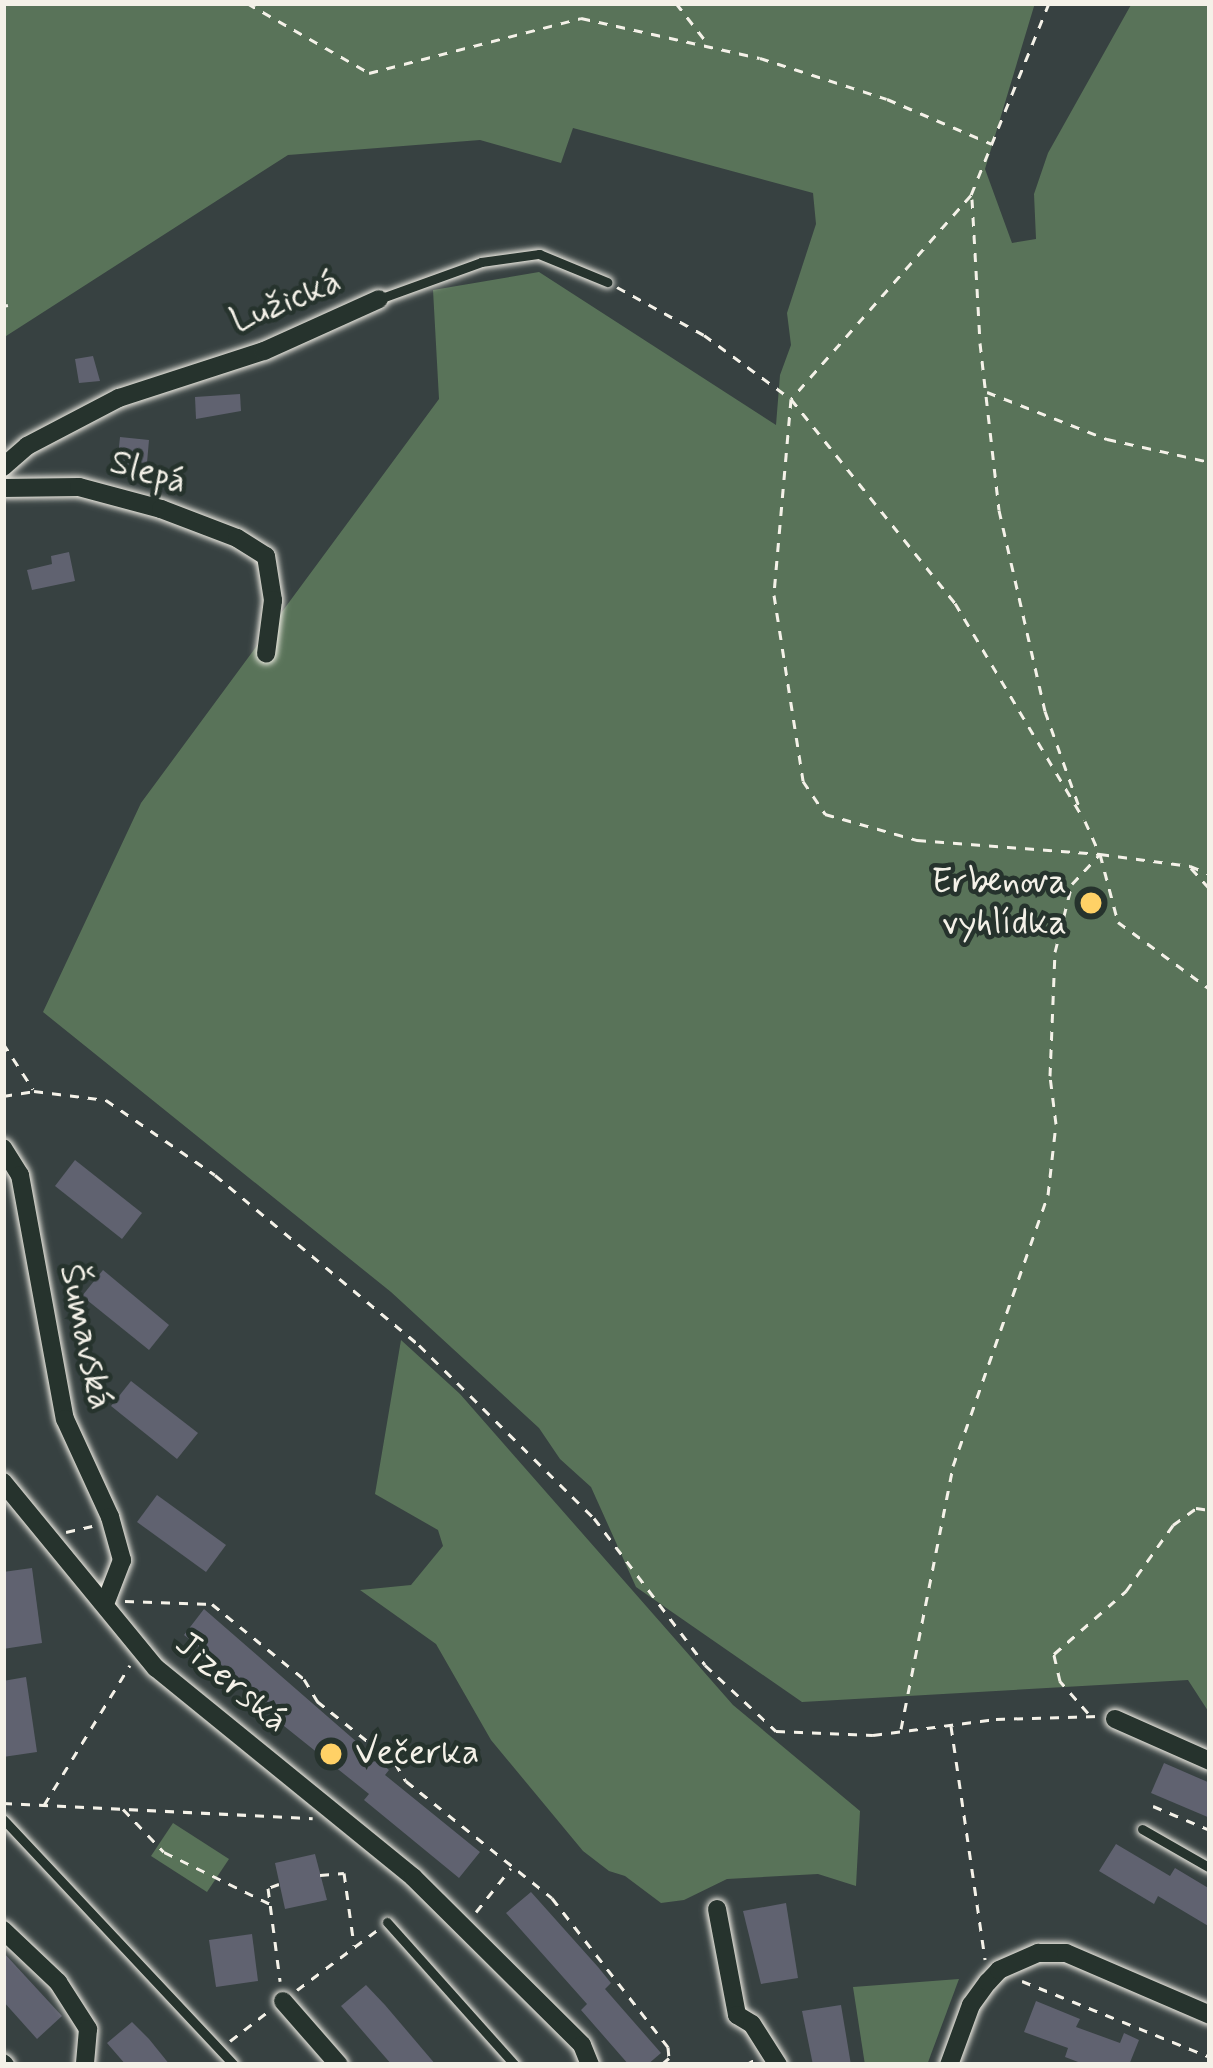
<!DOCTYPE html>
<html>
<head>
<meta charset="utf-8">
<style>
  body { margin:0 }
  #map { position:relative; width:1213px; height:2068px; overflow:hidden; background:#374141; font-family:Mynerve,sans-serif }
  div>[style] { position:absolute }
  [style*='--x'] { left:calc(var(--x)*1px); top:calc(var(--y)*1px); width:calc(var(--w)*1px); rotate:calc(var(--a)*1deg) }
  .green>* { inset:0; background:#597359 }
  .building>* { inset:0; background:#606270 }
  .path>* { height:3px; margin-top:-1.5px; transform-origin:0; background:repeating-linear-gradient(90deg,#f4f1e8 0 9px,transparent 0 18px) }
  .roads { filter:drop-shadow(0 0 3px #f4f1e8) drop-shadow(0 0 3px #f4f1e8) }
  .lane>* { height:9px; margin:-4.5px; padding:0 4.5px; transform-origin:4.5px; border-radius:4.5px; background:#26332d }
  .street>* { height:18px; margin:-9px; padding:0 9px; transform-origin:9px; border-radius:9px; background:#26332d }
  .dots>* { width:33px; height:33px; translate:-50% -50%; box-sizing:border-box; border:6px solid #26332d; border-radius:50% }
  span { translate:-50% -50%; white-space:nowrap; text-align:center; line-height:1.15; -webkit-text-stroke:9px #26332d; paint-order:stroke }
  .street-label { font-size:36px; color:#f4f1e8 }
  .poi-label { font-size:36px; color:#f4f1e8 }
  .right { translate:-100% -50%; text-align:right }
  .left { translate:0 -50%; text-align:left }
  .frame { position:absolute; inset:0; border:6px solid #f4f1e8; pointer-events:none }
</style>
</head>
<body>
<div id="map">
  <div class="green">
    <div style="clip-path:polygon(3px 3px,1035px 3px,985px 169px,1012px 243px,1036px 239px,1034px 194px,1048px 153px,1132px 3px,1210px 3px,1210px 1714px,1188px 1680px,802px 1702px,636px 1587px,591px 1487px,560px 1459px,539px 1428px,391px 1292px,43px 1012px,141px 803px,439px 399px,433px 290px,539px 272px,776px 425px,780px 375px,791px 345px,787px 313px,816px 224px,813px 193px,573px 128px,561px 163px,480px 140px,288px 155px,3px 338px)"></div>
    <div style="clip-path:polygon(401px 1340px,460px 1394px,733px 1705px,860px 1811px,856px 1886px,818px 1874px,727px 1879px,684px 1900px,661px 1903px,625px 1876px,609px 1871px,583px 1851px,491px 1740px,436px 1644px,360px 1590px,411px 1585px,443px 1546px,438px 1530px,375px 1494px)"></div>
    <div style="clip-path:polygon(173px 1823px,229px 1859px,207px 1892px,151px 1856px)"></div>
    <div style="clip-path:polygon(959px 1979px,927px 2065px,865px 2065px,853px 1987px)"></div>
  </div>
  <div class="building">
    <div style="clip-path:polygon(93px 356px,100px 381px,79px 383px,75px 359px)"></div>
    <div style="clip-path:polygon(240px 394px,241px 411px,196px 419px,195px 397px)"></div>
    <div style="clip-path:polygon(120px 437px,149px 440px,147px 463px,135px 462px,133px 478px,116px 477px)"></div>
    <div style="clip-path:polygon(69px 552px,75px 581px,32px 590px,27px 570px,52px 564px,51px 556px)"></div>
    <div style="clip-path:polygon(75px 1160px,142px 1213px,122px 1239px,55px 1186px)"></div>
    <div style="clip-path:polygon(103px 1270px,169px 1325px,149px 1350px,82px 1296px)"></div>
    <div style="clip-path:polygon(131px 1381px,198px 1433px,177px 1459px,111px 1406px)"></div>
    <div style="clip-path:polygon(157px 1495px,226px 1545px,206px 1572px,137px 1522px)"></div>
    <div style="clip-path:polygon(32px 1568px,42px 1643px,3px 1649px,3px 1572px)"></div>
    <div style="clip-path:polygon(204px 1609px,389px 1770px,385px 1775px,480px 1852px,459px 1878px,364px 1800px,369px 1794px,274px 1718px,279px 1711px,184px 1635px)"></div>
    <div style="clip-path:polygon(26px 1677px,37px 1752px,3px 1757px,3px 1681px)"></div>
    <div style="clip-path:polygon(1164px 1763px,1210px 1783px,1210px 1818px,1151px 1793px)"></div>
    <div style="clip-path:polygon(1116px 1844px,1170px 1876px,1175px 1868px,1210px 1889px,1210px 1927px,1158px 1896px,1154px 1904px,1099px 1871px)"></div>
    <div style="clip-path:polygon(315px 1854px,327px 1900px,285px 1909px,275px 1863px)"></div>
    <div style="clip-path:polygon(531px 1892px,598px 1967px,611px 1983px,605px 1989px,661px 2053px,647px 2065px,629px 2065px,581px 2010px,587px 2004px,506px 1913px)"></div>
    <div style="clip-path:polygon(786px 1903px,798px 1978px,761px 1984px,743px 1911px)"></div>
    <div style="clip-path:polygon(252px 1934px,258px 1981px,216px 1987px,209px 1940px)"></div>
    <div style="clip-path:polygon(3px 1952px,62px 2016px,37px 2039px,3px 2001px)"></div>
    <div style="clip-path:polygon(366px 1985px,385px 2005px,436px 2065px,392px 2065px,372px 2042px,341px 2006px)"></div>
    <div style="clip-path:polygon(1036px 2001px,1080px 2019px,1076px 2027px,1120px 2043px,1124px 2033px,1139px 2040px,1129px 2065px,1086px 2065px,1065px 2057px,1068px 2048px,1024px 2032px)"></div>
    <div style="clip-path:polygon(841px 2005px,851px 2065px,813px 2065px,802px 2011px)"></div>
    <div style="clip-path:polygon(132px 2022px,149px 2039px,170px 2065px,126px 2065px,107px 2043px)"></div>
  </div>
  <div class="path">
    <div style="--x:247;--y:3;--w:141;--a:29.8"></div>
    <div style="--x:369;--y:73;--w:219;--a:-14.5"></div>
    <div style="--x:581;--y:18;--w:183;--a:12.6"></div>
    <div style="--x:760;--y:58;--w:133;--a:17.9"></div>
    <div style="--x:887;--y:99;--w:114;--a:23.2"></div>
    <div style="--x:676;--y:3;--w:52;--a:52"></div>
    <div style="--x:1049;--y:3;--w:207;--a:112.1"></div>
    <div style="--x:971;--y:195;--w:272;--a:131.4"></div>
    <div style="--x:791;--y:399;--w:262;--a:51.2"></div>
    <div style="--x:955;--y:603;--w:252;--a:59.2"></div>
    <div style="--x:972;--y:199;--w:144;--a:86.8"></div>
    <div style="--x:980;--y:343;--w:168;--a:83.5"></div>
    <div style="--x:999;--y:510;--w:206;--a:77.1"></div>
    <div style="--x:1045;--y:711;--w:107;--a:70.4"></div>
    <div style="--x:617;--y:287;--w:99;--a:28.9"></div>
    <div style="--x:704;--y:335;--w:108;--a:36.3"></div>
    <div style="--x:791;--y:399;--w:197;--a:95"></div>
    <div style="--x:774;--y:595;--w:188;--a:81.1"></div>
    <div style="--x:803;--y:781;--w:40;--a:56"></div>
    <div style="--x:825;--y:814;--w:96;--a:15.8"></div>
    <div style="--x:917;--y:840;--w:184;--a:4.4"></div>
    <div style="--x:1100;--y:854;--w:91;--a:7.6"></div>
    <div style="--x:1190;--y:866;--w:22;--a:22"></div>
    <div style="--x:3;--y:306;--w:5;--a:-11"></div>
    <div style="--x:987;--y:392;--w:129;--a:21.4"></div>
    <div style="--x:1107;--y:439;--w:106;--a:12.6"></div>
    <div style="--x:1085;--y:821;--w:36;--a:66"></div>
    <div style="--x:1100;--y:854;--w:70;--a:75.2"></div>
    <div style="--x:1118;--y:922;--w:114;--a:36.1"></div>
    <div style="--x:1191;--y:868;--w:28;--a:48"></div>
    <div style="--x:3;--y:1043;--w:55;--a:56.9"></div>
    <div style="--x:3;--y:1096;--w:31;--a:-9"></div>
    <div style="--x:34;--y:1091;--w:73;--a:7.1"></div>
    <div style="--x:106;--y:1100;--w:132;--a:34.5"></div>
    <div style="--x:215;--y:1175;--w:266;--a:39.8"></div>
    <div style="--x:419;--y:1345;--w:246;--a:44.7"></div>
    <div style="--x:594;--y:1518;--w:184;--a:52.9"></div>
    <div style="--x:705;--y:1665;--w:97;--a:42.9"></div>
    <div style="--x:776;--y:1731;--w:97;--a:2.4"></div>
    <div style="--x:873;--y:1735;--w:124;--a:-7.4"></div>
    <div style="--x:996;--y:1719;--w:103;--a:-1.7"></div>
    <div style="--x:3;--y:1307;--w:21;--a:90"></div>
    <div style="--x:66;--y:1532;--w:27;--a:-13"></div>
    <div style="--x:125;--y:1601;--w:87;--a:2"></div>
    <div style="--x:212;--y:1604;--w:119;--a:39.2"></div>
    <div style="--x:304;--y:1679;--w:26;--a:59"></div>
    <div style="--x:317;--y:1701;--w:100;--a:38.5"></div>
    <div style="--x:395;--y:1763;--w:21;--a:59"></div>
    <div style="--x:406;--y:1781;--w:187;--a:38.7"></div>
    <div style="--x:552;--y:1898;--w:189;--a:52.1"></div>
    <div style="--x:668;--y:2047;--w:11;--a:85"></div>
    <div style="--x:669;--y:2058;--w:11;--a:139"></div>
    <div style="--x:1088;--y:1713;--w:43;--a:-131.2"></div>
    <div style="--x:1060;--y:1681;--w:28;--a:-103"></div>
    <div style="--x:1054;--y:1654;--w:96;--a:-41.2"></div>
    <div style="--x:1126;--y:1591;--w:81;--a:-54.5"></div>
    <div style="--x:1173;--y:1525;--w:29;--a:-36"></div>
    <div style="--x:1196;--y:1508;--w:14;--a:8"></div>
    <div style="--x:951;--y:1726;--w:236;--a:81.7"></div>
    <div style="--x:901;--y:1729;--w:268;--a:-78.8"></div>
    <div style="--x:953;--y:1466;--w:287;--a:-70.7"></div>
    <div style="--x:1048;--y:1195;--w:71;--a:-83.6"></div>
    <div style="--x:1056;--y:1124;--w:48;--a:-97.1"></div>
    <div style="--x:1050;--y:1076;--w:124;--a:-87.7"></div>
    <div style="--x:1055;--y:952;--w:70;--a:-76"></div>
    <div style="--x:1072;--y:884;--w:40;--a:-47"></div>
    <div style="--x:3;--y:1803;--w:310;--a:2.8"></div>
    <div style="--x:44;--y:1805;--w:164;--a:-58.4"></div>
    <div style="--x:1153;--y:1806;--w:62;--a:22.8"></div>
    <div style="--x:123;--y:1809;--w:59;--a:46.4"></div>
    <div style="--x:164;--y:1852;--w:118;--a:26.1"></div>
    <div style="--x:320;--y:1875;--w:24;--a:-5"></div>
    <div style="--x:344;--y:1873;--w:73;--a:82.1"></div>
    <div style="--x:279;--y:1884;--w:12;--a:160"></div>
    <div style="--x:268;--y:1888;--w:94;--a:82.6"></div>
    <div style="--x:476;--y:1912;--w:56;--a:-51.5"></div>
    <div style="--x:1022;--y:1981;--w:203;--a:22"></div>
    <div style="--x:297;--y:1990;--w:99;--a:-36.8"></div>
    <div style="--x:230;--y:2041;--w:51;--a:-37.8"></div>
    <div style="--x:745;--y:2065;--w:13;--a:-29"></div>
  </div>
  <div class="roads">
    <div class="lane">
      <div style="--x:379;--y:299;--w:109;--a:-19.9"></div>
      <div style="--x:481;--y:262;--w:59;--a:-7.9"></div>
      <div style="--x:539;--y:254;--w:74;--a:22.4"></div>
      <div style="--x:3;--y:1819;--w:337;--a:46.8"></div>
      <div style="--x:1142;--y:1829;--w:78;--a:29.8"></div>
      <div style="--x:387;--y:1922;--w:192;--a:48.2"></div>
    </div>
    <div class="street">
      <div style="--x:3;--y:467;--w:32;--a:-41"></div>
      <div style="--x:27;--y:446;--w:104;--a:-27.6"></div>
      <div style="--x:119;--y:398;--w:152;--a:-18"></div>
      <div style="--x:264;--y:351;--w:126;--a:-24.3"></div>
      <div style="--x:3;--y:488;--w:76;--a:-0.8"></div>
      <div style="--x:79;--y:487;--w:85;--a:15"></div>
      <div style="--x:161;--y:509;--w:81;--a:20.9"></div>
      <div style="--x:237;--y:538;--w:34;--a:32"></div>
      <div style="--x:266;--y:556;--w:45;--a:81"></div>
      <div style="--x:273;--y:600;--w:54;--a:97.4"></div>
      <div style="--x:3;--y:1148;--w:32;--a:58"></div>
      <div style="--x:20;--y:1175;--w:248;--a:79.6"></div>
      <div style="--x:65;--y:1419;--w:108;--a:65.3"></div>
      <div style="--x:110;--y:1517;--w:45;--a:74.4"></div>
      <div style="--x:122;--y:1560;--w:47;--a:111.1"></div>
      <div style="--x:3;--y:1482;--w:241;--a:50.6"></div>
      <div style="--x:156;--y:1668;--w:331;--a:39.1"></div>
      <div style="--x:413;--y:1877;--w:238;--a:44.8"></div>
      <div style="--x:582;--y:2045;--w:22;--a:68"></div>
      <div style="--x:1115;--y:1719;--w:104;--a:23.9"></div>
      <div style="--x:717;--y:1909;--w:108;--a:79.3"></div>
      <div style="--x:737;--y:2015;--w:17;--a:31"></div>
      <div style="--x:752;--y:2024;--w:49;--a:57.6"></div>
      <div style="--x:3;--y:1930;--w:76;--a:43.4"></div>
      <div style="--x:58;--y:1982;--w:56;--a:57.4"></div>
      <div style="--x:88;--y:2029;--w:36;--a:95"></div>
      <div style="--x:283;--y:2001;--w:85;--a:48.8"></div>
      <div style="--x:3;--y:2063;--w:3;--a:45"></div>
      <div style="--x:949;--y:2065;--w:64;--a:-69.9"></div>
      <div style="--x:971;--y:2005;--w:29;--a:-54"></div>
      <div style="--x:988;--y:1982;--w:16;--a:-47"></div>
      <div style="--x:999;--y:1970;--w:43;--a:-23.6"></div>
      <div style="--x:1038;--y:1953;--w:28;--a:0"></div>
      <div style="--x:1066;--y:1953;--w:157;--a:23.3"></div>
    </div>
  </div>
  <div class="dots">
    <div style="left:1091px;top:903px;background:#ffd166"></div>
    <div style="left:331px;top:1754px;background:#ffd166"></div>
  </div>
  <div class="street-label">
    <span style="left:286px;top:302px;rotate:-22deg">Lužická</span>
    <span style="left:148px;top:473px;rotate:17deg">Slepá</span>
    <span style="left:85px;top:1337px;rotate:78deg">Šumavská</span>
    <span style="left:231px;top:1683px;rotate:40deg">Jizerská</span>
  </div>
  <div class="poi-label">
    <span class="right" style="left:1067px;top:903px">Erbenova<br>vyhlídka</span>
    <span class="left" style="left:355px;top:1754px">Večerka</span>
  </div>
  <div class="frame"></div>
</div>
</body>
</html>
